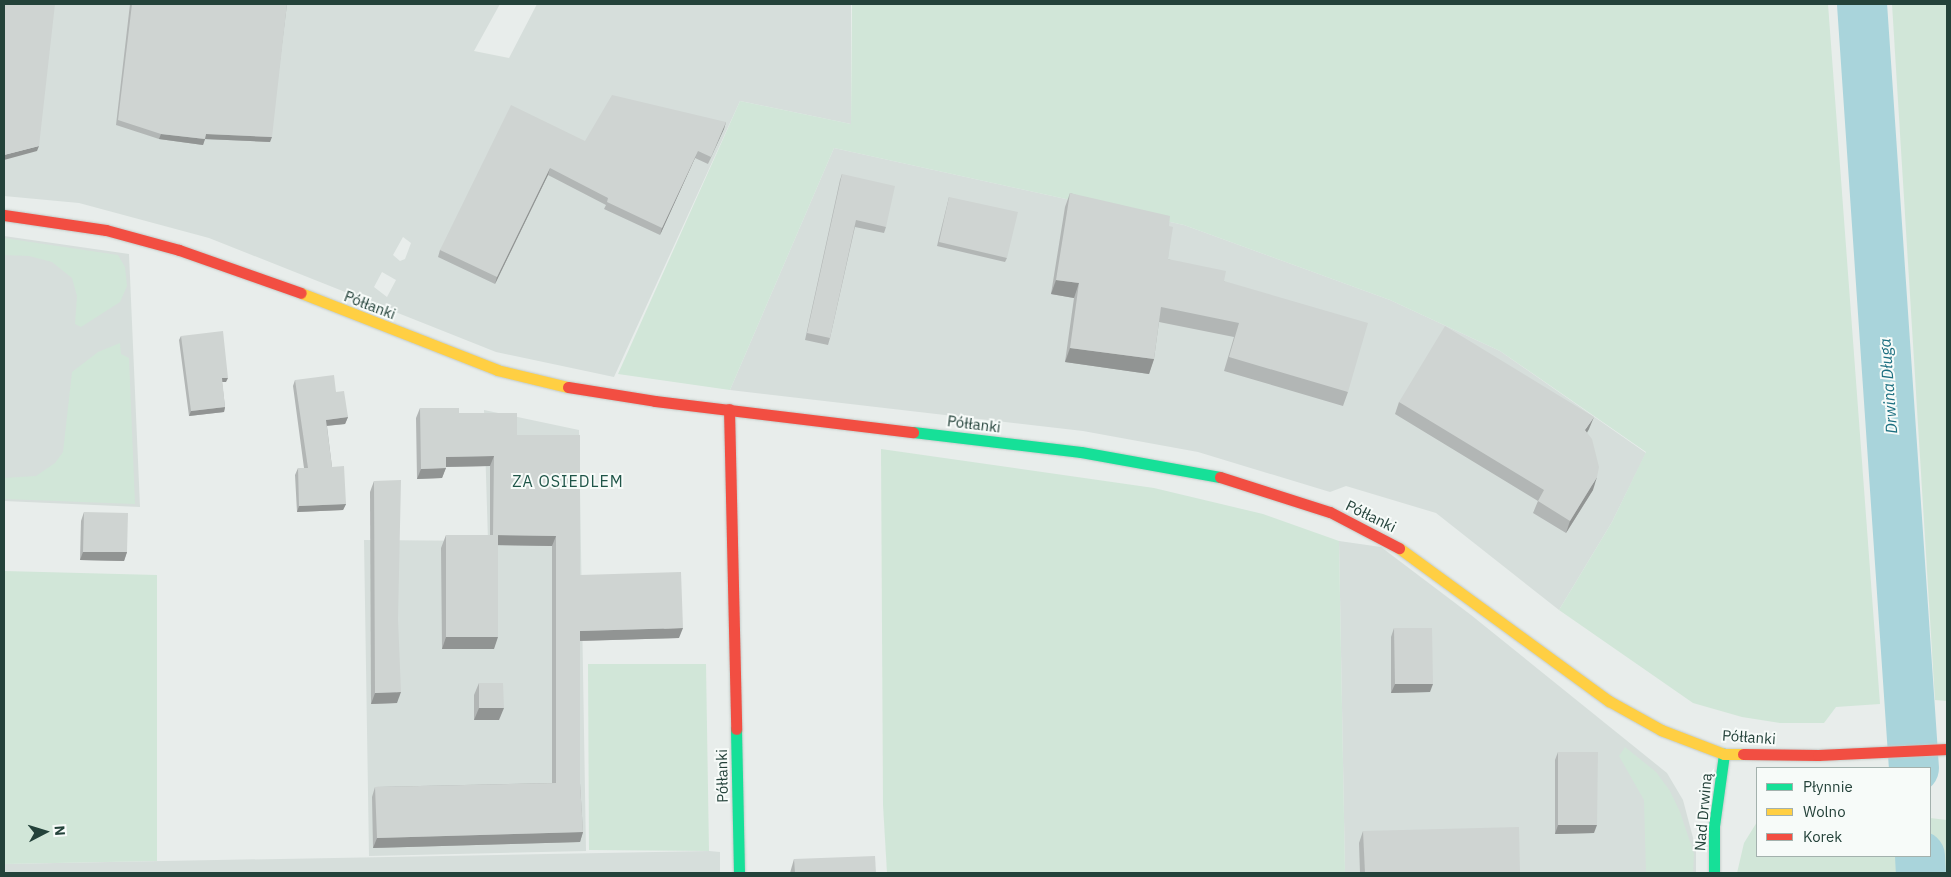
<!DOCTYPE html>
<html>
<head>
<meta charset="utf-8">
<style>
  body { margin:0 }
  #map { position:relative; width:1951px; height:877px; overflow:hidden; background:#e8edeb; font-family:"IBM Plex Sans",sans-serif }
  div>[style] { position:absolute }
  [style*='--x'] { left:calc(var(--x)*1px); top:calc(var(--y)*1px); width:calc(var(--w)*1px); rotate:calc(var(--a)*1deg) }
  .built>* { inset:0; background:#d6dedb }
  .green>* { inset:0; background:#d1e6d8 }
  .river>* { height:50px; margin:-25px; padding:0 25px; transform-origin:25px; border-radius:25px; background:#a9d4db }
  .roads { filter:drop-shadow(0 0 1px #c3cbc8) drop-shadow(0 0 1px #c3cbc8) }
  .fast>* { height:11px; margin:-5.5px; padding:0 5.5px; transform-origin:5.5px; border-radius:5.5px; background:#16e098 }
  .slow>* { height:11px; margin:-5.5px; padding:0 5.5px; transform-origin:5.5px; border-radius:5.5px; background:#ffcf43 }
  .jam>* { height:11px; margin:-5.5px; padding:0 5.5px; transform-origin:5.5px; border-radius:5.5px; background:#f24e42 }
  .wall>* { inset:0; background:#b2b6b5 }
  .shaded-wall>* { inset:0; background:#919493 }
  .building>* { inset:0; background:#cfd4d2 }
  span { translate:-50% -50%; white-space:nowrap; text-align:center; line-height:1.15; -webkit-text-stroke:4px #f7fbf9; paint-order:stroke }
  .street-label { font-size:15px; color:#24423a }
  .water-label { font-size:16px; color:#1c6f80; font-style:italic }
  .neighbourhood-label { font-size:16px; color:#1f5548; letter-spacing:1px }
  .frame { position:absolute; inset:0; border:5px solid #24423a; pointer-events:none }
  .legend { position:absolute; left:1756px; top:767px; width:175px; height:90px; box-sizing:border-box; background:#f7fbf9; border:1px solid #a3b1ad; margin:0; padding:6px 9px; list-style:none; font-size:15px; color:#24423a }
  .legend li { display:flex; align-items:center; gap:10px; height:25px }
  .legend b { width:25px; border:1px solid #a3b1ad }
  .north { position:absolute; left:20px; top:807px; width:50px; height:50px; -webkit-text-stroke:4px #f7fbf9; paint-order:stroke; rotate:85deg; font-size:14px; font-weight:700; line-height:20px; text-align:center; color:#24423a }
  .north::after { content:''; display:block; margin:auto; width:18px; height:22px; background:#24423a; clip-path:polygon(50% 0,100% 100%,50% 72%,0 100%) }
</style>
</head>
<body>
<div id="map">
  <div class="built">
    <div style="clip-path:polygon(evenodd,4px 4px,500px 4px,474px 51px,509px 58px,537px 4px,851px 4px,851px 124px,740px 101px,614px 377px,496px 352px,209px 238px,79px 203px,4px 196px,4px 4px,403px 237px,411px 243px,405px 259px,400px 261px,393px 255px,403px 237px,4px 4px,382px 272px,396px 280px,387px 297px,374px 287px,382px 272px)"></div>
    <div style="clip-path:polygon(834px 148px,1184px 225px,1390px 300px,1500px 351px,1646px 453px,1612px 522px,1559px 610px,1436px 513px,1346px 486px,1330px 492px,1198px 452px,1083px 431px,730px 390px)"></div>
    <div style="clip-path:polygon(4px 236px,129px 254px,140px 507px,4px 501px)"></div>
    <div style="clip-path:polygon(484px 410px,579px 430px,586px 851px,369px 856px,364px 540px,488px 541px)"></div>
    <div style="clip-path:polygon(1339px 541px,1381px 547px,1471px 615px,1667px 773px,1683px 800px,1696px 849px,1696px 873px,1345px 873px)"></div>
    <div style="clip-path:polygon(709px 851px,720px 852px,720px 873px,4px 873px,4px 864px)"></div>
  </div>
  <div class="green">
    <div style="clip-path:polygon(852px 4px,1828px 4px,1880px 704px,1836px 707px,1824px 723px,1780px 723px,1742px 717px,1693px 703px,1559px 610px,1612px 522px,1646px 452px,1500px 351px,1390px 300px,1184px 225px,834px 148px,730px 390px,618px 374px,740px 101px,851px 124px)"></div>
    <div style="clip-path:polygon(1892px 4px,1947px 4px,1947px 701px,1935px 700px)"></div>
    <div style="clip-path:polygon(4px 238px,118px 255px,125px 267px,127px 286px,120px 302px,81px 327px,75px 324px,77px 296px,72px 278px,52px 262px,29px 256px,4px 255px)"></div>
    <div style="clip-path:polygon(120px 343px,121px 354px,129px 358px,135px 504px,4px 499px,4px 478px,36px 476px,55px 463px,63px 452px,72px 372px,98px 352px)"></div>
    <div style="clip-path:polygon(881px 449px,1154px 488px,1263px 514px,1339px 541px,1345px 873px,887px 873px,883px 805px)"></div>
    <div style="clip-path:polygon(4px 571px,157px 575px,157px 861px,4px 864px)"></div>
    <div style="clip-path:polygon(588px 664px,706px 664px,709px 851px,589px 850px)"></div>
    <div style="clip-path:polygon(1625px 747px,1656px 772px,1670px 791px,1680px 812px,1694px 854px,1693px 873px,1646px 873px,1644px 800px,1619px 756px)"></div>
    <div style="clip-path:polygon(1930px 818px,1947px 820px,1947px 873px,1737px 873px,1744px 843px,1757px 822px,1757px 856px,1930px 856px)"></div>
  </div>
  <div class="river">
    <div style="--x:1862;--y:4;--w:766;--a:86.11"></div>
    <div style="--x:1920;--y:856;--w:17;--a:87"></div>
  </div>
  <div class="roads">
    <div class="fast">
      <div style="--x:913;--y:432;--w:169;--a:6.8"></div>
      <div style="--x:1081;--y:452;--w:141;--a:10.2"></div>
      <div style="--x:736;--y:729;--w:144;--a:88.8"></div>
      <div style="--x:1714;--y:873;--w:47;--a:-90"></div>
      <div style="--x:1714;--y:826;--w:73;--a:-82.1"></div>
    </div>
    <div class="slow">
      <div style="--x:301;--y:293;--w:211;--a:21.4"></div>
      <div style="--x:497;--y:370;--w:73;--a:13.5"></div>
      <div style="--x:1399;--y:548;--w:260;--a:36.1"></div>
      <div style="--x:1609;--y:701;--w:60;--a:29.1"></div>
      <div style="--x:1661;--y:730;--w:67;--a:20.9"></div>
      <div style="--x:1724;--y:754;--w:19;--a:0"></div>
    </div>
    <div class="jam">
      <div style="--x:4;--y:215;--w:103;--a:8.4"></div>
      <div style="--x:106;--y:230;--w:76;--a:15.3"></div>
      <div style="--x:179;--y:250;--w:129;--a:19.4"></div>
      <div style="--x:568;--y:387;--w:88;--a:9.1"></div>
      <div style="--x:655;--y:401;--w:260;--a:6.9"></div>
      <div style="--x:729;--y:409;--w:320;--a:88.7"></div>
      <div style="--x:1220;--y:477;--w:115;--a:17.7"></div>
      <div style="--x:1330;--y:512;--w:78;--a:27.6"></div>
      <div style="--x:1743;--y:754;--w:75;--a:0.8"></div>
      <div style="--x:1818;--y:755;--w:129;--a:-2.7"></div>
    </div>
  </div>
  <div class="wall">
    <div style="clip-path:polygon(130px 4px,287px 4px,270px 142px,205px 139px,203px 145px,159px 139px,116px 125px)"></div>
    <div style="clip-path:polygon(726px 122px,708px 164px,695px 158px,660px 235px,604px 209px,606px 205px,548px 175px,495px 284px,438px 257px,440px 250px,585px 141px)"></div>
    <div style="clip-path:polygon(842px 174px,886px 227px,884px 233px,855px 227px,830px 338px,828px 345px,805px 340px,840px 180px)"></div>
    <div style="clip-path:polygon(1070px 193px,1169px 226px,1168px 259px,1224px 281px,1348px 392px,1343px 406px,1224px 371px,1234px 337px,1159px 322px,1154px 359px,1149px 374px,1065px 362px,1074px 298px,1051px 294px,1065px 207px)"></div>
    <div style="clip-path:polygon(949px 197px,1007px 258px,1005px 262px,937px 246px)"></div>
    <div style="clip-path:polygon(181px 336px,226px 382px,222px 382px,225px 407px,224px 412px,189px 416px,179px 340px)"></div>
    <div style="clip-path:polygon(295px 380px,336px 392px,348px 417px,345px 424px,327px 426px,332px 467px,346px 504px,343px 510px,297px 512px,295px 475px,298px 468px,304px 468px,293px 386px)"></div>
    <div style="clip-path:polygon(1399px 402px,1589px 429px,1587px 433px,1593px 490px,1566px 533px,1533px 513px,1538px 501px,1395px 414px)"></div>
    <div style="clip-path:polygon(420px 408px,459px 413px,517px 435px,580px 575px,679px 638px,580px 641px,580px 783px,583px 832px,580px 842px,373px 848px,372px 797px,375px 787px,552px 783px,552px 546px,498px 545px,494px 649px,442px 649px,441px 548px,446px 535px,490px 535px,490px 466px,446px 467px,442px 478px,417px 479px,416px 418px)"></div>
    <div style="clip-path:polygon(374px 481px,397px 703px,371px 704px,370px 492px)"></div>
    <div style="clip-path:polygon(84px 512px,127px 552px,124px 561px,80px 560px,81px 521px)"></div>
    <div style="clip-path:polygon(1394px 628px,1430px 692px,1391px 693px,1391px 637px)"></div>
    <div style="clip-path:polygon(479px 683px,499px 720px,474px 720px,474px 695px)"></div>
    <div style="clip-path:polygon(1558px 752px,1594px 833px,1555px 834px,1555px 760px)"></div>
    <div style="clip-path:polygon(1363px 831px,1520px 873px,1360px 873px,1359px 843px)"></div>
    <div style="clip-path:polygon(794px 859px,876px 873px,790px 873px)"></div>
  </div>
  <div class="shaded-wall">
    <div style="clip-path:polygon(726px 122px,724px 129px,708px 164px)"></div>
    <div style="clip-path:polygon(161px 134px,205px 139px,203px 145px,159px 139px)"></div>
    <div style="clip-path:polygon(206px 134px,272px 137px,270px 142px,204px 139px)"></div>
    <div style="clip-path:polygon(39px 146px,37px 151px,4px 160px,4px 155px)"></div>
    <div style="clip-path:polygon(698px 151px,695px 158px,660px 235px,662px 228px)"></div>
    <div style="clip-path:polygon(550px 168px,548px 175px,495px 284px,497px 277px)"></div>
    <div style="clip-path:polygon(1056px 280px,1079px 283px,1074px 298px,1051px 294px)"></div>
    <div style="clip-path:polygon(1070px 348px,1154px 359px,1149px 374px,1065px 362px)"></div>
    <div style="clip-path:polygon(222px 378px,228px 378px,226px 382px,220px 382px)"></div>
    <div style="clip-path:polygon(225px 407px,224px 412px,189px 416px,191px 411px)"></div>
    <div style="clip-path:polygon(348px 417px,345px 424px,324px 426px,326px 420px)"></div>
    <div style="clip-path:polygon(1594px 417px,1589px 429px,1580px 443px,1585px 430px)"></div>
    <div style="clip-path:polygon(494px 456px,490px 466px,442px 467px,446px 457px)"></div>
    <div style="clip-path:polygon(446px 468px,442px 478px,417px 479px,421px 469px)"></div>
    <div style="clip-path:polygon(1597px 477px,1593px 490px,1566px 533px,1570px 521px)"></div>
    <div style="clip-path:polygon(346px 504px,343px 510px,297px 512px,299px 506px)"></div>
    <div style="clip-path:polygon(493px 535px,556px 536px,552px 546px,490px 545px)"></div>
    <div style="clip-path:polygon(83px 552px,127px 552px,124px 561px,80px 560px)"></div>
    <div style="clip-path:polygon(683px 628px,679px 638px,576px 641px,580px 631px)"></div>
    <div style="clip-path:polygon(446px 637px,498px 637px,494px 649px,442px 649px)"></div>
    <div style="clip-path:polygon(1395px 684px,1433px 684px,1430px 692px,1391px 693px)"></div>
    <div style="clip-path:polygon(401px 692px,397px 703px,371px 704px,375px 693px)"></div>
    <div style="clip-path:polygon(479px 708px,504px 708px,499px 720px,474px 720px)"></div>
    <div style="clip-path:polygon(1558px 825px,1597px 825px,1594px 833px,1555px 834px)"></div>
    <div style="clip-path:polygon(583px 832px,580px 842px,373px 848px,377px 838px)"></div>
  </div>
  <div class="building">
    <div style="clip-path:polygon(4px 4px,55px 4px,39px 146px,4px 155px)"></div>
    <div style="clip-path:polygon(132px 4px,287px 4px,272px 137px,206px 134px,205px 139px,161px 134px,118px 120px)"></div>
    <div style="clip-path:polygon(612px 95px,726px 122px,711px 157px,698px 151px,662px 228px,607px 202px,608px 198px,550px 168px,497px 277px,440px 250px,511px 105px,585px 141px)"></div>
    <div style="clip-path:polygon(842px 174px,895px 186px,886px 227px,856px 220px,830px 338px,807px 333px)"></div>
    <div style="clip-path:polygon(1070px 193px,1170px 216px,1169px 226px,1173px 227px,1168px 259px,1226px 271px,1224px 281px,1368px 323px,1348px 392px,1229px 357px,1239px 323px,1161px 307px,1154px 359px,1070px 348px,1079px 283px,1056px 280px)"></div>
    <div style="clip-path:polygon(949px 197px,1018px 212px,1007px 258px,939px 242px)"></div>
    <div style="clip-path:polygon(1445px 326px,1594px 417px,1585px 430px,1592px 439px,1599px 467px,1597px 477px,1570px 521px,1538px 501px,1544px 490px,1399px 402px)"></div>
    <div style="clip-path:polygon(223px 331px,228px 378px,222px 378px,225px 407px,191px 411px,181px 336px)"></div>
    <div style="clip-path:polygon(334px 375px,336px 392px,344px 391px,348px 417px,326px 420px,332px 467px,344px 466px,346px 504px,299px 506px,298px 468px,308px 468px,295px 380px)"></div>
    <div style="clip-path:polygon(420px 408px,459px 408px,459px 413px,517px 413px,517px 435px,580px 435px,580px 575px,681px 572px,683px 628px,580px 631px,580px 783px,583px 832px,377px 838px,375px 787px,556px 783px,556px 536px,493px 535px,494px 456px,446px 457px,446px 468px,421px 469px)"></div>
    <div style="clip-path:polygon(401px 480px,398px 619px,401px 692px,375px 693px,374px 481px)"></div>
    <div style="clip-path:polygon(84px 512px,128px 513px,127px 552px,83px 552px)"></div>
    <div style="clip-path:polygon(446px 535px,498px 535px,498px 637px,446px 637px)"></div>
    <div style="clip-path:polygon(1394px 628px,1432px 628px,1433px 684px,1395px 684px)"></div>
    <div style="clip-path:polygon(479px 683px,503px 683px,504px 708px,479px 708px)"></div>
    <div style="clip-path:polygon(1558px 752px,1598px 752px,1597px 825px,1558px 825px)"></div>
    <div style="clip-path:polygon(1519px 827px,1520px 873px,1365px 873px,1363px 831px)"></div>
    <div style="clip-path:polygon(875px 856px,876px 873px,795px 873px,794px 859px)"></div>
  </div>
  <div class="street-label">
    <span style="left:370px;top:305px;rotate:21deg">Półłanki</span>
    <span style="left:974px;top:424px;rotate:7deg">Półłanki</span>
    <span style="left:1371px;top:516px;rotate:26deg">Półłanki</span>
    <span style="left:1749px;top:737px;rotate:4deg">Półłanki</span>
    <span style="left:722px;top:776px;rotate:-91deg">Półłanki</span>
    <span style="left:1703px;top:812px;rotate:-85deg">Nad Drwiną</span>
  </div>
  <div class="water-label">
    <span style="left:1888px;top:386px;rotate:-94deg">Drwina Długa</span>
  </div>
  <div class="neighbourhood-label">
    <span style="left:568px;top:481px">ZA OSIEDLEM</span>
  </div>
  <div class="frame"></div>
  <ul class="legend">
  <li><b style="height:6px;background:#16e098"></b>Płynnie</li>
  <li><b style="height:6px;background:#ffcf43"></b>Wolno</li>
  <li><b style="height:6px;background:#f24e42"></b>Korek</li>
  </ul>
  <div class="north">N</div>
</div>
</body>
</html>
